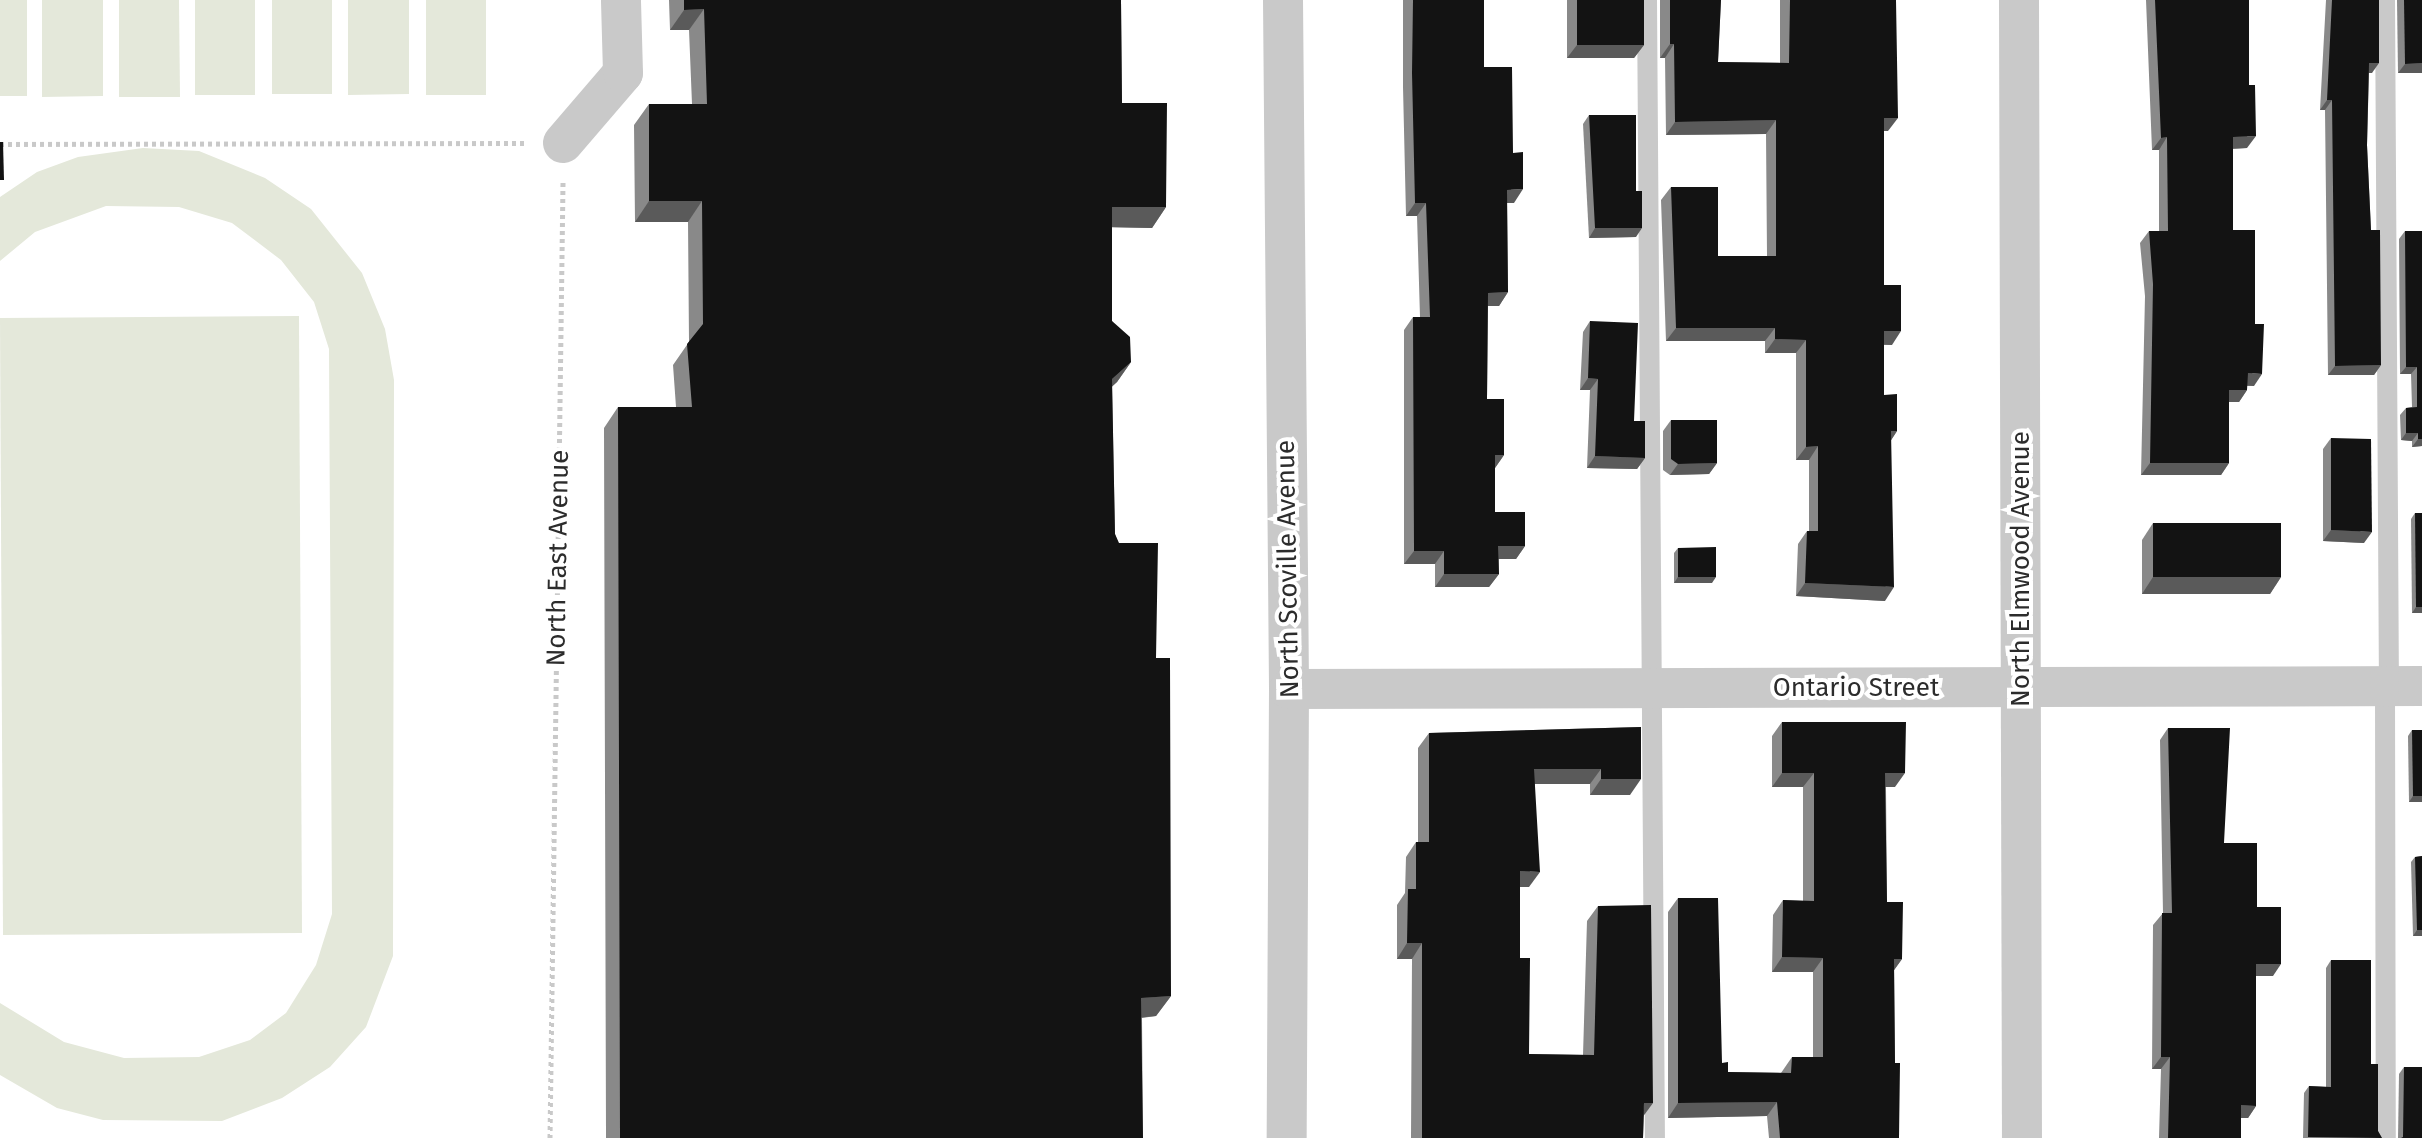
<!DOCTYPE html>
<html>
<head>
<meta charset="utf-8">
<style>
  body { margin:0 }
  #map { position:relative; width:2422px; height:1138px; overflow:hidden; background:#fff; font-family:"Fira Sans",sans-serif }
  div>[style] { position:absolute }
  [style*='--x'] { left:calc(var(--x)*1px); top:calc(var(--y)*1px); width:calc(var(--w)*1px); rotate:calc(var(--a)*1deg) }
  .green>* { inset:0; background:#e4e8da }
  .path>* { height:5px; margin-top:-2.5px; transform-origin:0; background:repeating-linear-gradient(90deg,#c9c9c9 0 4px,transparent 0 8px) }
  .lane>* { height:20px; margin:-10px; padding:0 10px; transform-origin:10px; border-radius:10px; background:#c9c9c9 }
  .street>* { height:40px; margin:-20px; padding:0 20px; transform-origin:20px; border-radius:20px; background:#c9c9c9 }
  .wall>* { inset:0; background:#898989 }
  .shaded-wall>* { inset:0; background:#5a5a5a }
  .building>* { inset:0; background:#131313 }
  span { translate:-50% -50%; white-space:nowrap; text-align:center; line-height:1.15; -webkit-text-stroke:8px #fff; paint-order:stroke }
  .street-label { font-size:26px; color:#2c2c2c }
</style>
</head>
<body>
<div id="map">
  <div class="green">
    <div style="clip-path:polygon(0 0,27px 0,27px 96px,0 96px)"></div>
    <div style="clip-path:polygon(42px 0,103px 0,103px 96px,42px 97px)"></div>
    <div style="clip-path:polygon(119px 0,179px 0,180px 97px,119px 97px)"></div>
    <div style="clip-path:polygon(195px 0,255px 0,255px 95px,195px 95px)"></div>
    <div style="clip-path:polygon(272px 0,332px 0,332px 94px,272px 94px)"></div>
    <div style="clip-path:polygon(348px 0,409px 0,409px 94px,348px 95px)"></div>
    <div style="clip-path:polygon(426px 0,486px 0,486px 95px,426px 95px)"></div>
    <div style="clip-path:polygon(143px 148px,199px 151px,265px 178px,311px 209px,362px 273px,385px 329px,394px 380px,393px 956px,366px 1027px,330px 1067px,282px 1098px,222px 1121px,103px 1120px,57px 1108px,0 1075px,0 1003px,64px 1042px,124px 1058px,199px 1057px,250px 1040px,286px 1013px,316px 965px,332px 914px,329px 349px,314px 302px,281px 260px,232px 223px,179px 207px,106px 206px,35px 232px,0 261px,0 197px,37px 172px,78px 157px)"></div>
    <div style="clip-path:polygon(299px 316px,302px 933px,3px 935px,0 318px)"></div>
  </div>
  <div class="path">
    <div style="--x:0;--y:144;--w:526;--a:-0.11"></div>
    <div style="--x:550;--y:1138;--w:959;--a:-89.22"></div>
  </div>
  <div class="lane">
    <div style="--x:1647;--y:0;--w:1138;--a:89.6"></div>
    <div style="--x:2385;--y:0;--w:687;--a:89.67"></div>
    <div style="--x:2385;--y:687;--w:451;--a:89.9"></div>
  </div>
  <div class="street">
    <div style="--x:1283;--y:0;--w:689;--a:89.5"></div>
    <div style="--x:1289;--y:689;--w:449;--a:90.3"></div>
    <div style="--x:2019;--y:0;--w:1138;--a:89.85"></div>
    <div style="--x:563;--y:143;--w:92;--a:-49.4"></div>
    <div style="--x:623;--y:73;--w:73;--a:-91.6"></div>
    <div style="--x:1289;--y:689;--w:1133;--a:-0.15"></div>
  </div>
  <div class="wall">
    <div style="clip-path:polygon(669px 0,1121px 0,1122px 103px,1166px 207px,1152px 228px,1112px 227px,1112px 321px,1131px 362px,1117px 382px,1112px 386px,1115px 534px,1156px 658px,1171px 996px,1156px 1016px,1142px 1018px,1143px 1138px,606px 1138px,604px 428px,618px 407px,676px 407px,673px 365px,689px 342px,688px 222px,635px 222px,634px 125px,649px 104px,692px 104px,689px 30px,670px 30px)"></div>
    <div style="clip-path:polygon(1403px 0,1484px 0,1484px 67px,1514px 203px,1507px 203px,1508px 292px,1499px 306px,1488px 306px,1487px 399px,1504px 455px,1495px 468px,1495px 512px,1525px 546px,1516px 559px,1499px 559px,1499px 574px,1489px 587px,1435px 587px,1435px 564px,1404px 564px,1404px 330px,1413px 317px,1420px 317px,1417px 216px,1406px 216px,1403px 87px)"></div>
    <div style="clip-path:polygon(1567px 0,1644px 0,1644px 45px,1634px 58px,1567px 58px)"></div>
    <div style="clip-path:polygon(1660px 0,1721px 0,1718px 62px,1780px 63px,1780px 0,1896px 0,1888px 131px,1884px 131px,1884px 285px,1892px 345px,1884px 345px,1884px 395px,1897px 431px,1891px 440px,1885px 601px,1796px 596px,1798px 544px,1807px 531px,1809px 531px,1809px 460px,1796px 460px,1796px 353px,1765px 353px,1765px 341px,1666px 341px,1661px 200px,1671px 187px,1718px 256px,1767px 256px,1766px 134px,1666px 135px,1665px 58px,1660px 58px)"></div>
    <div style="clip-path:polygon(2146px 0,2249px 0,2247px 148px,2233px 149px,2233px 230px,2254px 386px,2247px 386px,2247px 390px,2239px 402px,2229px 402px,2229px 463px,2221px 475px,2141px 475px,2145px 296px,2140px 243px,2149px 231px,2159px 231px,2159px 150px,2152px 150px)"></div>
    <div style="clip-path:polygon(2326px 0,2379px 0,2372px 73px,2369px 73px,2367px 145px,2371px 230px,2381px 365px,2374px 375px,2328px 375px,2325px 110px,2320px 110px)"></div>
    <div style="clip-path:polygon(2397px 0,2422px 0,2422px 73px,2398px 73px)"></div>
    <div style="clip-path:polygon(1589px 115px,1636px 237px,1589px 238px,1583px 124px)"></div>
    <div style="clip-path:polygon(2405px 231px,2422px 231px,2422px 446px,2412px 447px,2412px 441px,2401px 440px,2400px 415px,2406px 408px,2412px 407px,2411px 374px,2400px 374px,2399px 239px)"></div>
    <div style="clip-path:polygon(1590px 321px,1634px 421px,1645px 458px,1637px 469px,1587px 468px,1590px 390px,1580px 390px,1583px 332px)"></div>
    <div style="clip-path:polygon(1671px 420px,1717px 463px,1709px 474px,1670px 475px,1663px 470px,1663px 431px)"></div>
    <div style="clip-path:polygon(2331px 438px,2364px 543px,2323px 541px,2323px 449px)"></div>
    <div style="clip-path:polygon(2415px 513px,2422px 513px,2422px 613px,2412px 613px,2411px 519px)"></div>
    <div style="clip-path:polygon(2153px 523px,2281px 577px,2270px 594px,2142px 594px,2142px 540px)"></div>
    <div style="clip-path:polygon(1678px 548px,1712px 583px,1674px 583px,1674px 553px)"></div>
    <div style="clip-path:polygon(1782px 722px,1895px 787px,1886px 787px,1887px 902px,1902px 959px,1894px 970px,1895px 1063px,1899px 1138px,1769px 1138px,1767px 1116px,1668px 1118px,1668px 912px,1678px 898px,1722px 1063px,1728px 1072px,1781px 1073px,1792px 1057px,1813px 1057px,1813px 972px,1772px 972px,1773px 915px,1783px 900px,1803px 901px,1803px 787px,1772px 787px,1772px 736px)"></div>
    <div style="clip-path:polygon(1641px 727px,1630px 795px,1590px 795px,1590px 784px,1535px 784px,1529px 887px,1520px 887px,1520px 958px,1529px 1054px,1583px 1055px,1587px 921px,1598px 906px,1644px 1116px,1643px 1138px,1411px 1138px,1412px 959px,1397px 959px,1397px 905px,1405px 893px,1406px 857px,1416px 842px,1418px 842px,1418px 748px,1429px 733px)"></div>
    <div style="clip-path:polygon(2168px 728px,2224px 843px,2257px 907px,2273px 976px,2256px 976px,2256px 1106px,2248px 1118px,2241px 1118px,2241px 1138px,2159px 1138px,2161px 1069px,2152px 1069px,2153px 925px,2163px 913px,2160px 740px)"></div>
    <div style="clip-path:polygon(2412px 730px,2422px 802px,2409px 802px,2408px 736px)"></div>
    <div style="clip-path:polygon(2422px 856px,2422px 936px,2413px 936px,2411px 862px,2415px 857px)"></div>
    <div style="clip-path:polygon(2331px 960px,2371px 1064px,2378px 1131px,2382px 1138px,2303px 1138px,2304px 1093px,2309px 1086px,2326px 1087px,2326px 968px)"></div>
    <div style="clip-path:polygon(2404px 1067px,2422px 1138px,2398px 1138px,2399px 1074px)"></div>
  </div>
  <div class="shaded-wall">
    <div style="clip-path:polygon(704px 9px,689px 30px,670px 30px,684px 10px)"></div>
    <div style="clip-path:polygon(1670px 44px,1674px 44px,1665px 58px,1660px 58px)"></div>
    <div style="clip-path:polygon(1577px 45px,1644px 45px,1634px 58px,1567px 58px)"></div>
    <div style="clip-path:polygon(2369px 63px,2379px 63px,2372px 73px,2362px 73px)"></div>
    <div style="clip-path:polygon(2422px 63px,2422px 73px,2398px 73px,2405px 64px)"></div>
    <div style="clip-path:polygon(2327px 100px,2332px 100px,2325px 110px,2320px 110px)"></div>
    <div style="clip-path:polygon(1884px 118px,1898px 118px,1888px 131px,1874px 131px)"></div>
    <div style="clip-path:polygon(1776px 120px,1766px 134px,1666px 135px,1675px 122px)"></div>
    <div style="clip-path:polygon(2256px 136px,2247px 148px,2224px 149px,2233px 137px)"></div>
    <div style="clip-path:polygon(2167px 137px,2159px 150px,2152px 150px,2161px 138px)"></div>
    <div style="clip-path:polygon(1523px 189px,1514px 203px,1497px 203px,1507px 190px)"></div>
    <div style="clip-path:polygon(649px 201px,702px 201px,688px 222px,635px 222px)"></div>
    <div style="clip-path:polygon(1415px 203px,1426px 203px,1417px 216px,1406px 216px)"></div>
    <div style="clip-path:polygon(1112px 207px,1166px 207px,1152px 228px,1098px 227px)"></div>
    <div style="clip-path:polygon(1595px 228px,1642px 228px,1636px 237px,1589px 238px)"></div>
    <div style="clip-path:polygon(1508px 292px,1499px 306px,1479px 306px,1488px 293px)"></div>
    <div style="clip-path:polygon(1676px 328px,1775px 328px,1765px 341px,1666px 341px)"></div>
    <div style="clip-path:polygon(1884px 331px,1901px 331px,1892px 345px,1874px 344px)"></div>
    <div style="clip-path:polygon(1775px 339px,1806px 340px,1796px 353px,1765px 353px)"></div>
    <div style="clip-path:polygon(1131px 362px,1117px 382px,1098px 400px,1112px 379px)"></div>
    <div style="clip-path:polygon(2381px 365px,2374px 375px,2328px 375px,2335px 366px)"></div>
    <div style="clip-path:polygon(2406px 367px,2417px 367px,2411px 374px,2400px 374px)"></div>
    <div style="clip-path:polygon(2248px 373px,2262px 374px,2254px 386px,2239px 385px)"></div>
    <div style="clip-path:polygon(1588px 378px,1598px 379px,1590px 390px,1580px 390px)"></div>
    <div style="clip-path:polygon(2229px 390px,2247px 390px,2239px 402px,2221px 402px)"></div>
    <div style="clip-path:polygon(1891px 431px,1897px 431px,1888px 445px)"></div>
    <div style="clip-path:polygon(2406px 433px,2418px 433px,2412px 441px,2401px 440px)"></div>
    <div style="clip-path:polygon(2418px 439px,2422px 439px,2422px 446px,2412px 447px)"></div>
    <div style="clip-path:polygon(1818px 446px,1809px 460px,1796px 460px,1806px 447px)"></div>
    <div style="clip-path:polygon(1495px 455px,1504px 455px,1495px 468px)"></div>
    <div style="clip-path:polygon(1595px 456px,1645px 458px,1637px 469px,1587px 468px)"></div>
    <div style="clip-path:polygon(1717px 463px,1709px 474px,1670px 475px,1678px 464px)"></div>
    <div style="clip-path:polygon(2150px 463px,2229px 463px,2221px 475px,2141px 475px)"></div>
    <div style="clip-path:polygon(2331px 530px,2372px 532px,2364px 543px,2323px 541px)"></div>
    <div style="clip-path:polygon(1498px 546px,1525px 546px,1516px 559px,1489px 559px)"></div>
    <div style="clip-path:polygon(1414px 551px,1444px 551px,1435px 564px,1404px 564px)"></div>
    <div style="clip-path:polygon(1444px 574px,1499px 574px,1489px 587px,1435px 587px)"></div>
    <div style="clip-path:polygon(1678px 577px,1716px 577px,1712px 583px,1674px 583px)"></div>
    <div style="clip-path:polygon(2153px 577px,2281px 577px,2270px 594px,2142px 594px)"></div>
    <div style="clip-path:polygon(1805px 583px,1894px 587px,1885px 601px,1796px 596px)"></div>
    <div style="clip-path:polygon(2416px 607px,2422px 607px,2422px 613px,2412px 613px)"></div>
    <div style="clip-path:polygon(1534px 769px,1601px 769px,1590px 784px,1523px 784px)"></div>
    <div style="clip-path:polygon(1782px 773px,1814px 773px,1803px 787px,1772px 787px)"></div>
    <div style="clip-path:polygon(1885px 773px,1905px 773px,1895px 787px,1875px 787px)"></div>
    <div style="clip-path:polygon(1601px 779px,1641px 779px,1630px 795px,1590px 795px)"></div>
    <div style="clip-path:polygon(2413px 796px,2422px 796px,2422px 802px,2409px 802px)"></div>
    <div style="clip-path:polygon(1520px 871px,1540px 872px,1529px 887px,1510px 887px)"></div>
    <div style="clip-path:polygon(2417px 930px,2422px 930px,2422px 936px,2413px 936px)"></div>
    <div style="clip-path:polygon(1407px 943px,1422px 943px,1412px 959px,1397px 959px)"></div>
    <div style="clip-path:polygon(1782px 957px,1823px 958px,1813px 972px,1772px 972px)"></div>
    <div style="clip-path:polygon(1894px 959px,1902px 959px,1892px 973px)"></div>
    <div style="clip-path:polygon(2256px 964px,2281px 964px,2273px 976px,2247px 976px)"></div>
    <div style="clip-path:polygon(1171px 996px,1156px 1016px,1127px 1019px,1141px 998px)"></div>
    <div style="clip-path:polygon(2161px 1057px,2170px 1057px,2161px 1069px,2152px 1069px)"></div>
    <div style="clip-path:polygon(1777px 1102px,1767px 1116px,1668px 1118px,1678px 1103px)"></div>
    <div style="clip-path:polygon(1644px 1103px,1653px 1103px,1642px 1118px)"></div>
    <div style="clip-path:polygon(2241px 1105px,2256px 1106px,2248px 1118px,2232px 1118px)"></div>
  </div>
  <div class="building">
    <div style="clip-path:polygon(684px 0,1121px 0,1122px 103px,1167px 103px,1166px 207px,1112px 207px,1112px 321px,1130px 337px,1131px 362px,1112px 379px,1115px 534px,1119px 543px,1158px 543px,1156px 658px,1170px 658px,1171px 996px,1141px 998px,1143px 1138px,620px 1138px,618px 407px,692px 407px,687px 344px,703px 324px,702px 201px,649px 201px,649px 104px,707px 104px,704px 9px,684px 10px)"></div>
    <div style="clip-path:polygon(1413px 0,1484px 0,1484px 67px,1512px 67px,1513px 153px,1523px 152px,1523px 189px,1507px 190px,1508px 292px,1488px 293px,1487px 399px,1504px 399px,1504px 455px,1495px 455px,1495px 512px,1525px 512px,1525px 546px,1498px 546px,1499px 574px,1444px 574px,1444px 551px,1414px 551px,1413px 317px,1430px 317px,1426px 203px,1415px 203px,1412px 73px)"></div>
    <div style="clip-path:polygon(1577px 0,1644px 0,1644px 45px,1577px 45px)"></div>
    <div style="clip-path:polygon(1670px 0,1721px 0,1718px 62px,1789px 63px,1790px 0,1896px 0,1898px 118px,1884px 118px,1884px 285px,1901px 285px,1901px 331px,1884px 331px,1884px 395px,1897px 394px,1897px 431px,1891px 431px,1894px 587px,1805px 583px,1807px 531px,1818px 531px,1818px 446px,1806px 447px,1806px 340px,1775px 339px,1775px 328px,1676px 328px,1671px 187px,1718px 187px,1718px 256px,1776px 256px,1776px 120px,1675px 122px,1674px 44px,1670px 44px)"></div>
    <div style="clip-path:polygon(2155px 0,2249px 0,2249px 85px,2255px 85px,2256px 136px,2233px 137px,2233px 230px,2255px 230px,2255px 324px,2264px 324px,2262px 374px,2248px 373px,2247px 390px,2229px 390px,2229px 463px,2150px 463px,2153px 284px,2149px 231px,2168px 231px,2167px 137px,2161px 138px)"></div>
    <div style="clip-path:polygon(2332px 0,2379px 0,2379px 63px,2369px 63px,2367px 145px,2371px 230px,2380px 230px,2381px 365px,2335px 366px,2332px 100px,2327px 100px)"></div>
    <div style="clip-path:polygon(2404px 0,2422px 0,2422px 63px,2405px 64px)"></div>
    <div style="clip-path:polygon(1589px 115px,1636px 115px,1636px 191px,1642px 191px,1642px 228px,1595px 228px)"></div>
    <div style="clip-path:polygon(0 142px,3px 142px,4px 180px,0 180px)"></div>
    <div style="clip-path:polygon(2405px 231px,2422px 231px,2422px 439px,2418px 439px,2418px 433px,2406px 433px,2406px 408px,2417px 407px,2417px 367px,2406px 367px)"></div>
    <div style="clip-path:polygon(1590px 321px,1638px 323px,1634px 421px,1645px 421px,1645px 458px,1595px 456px,1598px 379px,1588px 378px)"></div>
    <div style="clip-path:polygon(1671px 420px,1717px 420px,1717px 463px,1678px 464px,1671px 459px)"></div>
    <div style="clip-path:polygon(2331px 438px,2371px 439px,2372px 532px,2331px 530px)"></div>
    <div style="clip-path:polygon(2415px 513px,2422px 513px,2422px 607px,2416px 607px)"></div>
    <div style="clip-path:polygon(2153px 523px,2281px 523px,2281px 577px,2153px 577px)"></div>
    <div style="clip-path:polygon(1716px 547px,1716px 577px,1678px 577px,1678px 548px)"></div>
    <div style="clip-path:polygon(1782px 722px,1906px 722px,1905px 773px,1885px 773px,1887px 902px,1903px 902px,1902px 959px,1894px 959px,1895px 1063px,1900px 1063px,1899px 1138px,1780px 1138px,1777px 1102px,1678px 1103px,1678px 898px,1718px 898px,1722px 1063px,1728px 1062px,1728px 1072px,1791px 1073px,1792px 1057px,1823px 1057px,1823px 958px,1782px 957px,1783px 900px,1814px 901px,1814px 773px,1782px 773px)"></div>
    <div style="clip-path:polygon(1641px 727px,1641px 779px,1601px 779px,1601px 769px,1534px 769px,1540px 872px,1520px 871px,1520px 958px,1530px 958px,1529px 1054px,1594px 1055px,1598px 906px,1651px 905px,1653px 1103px,1644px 1103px,1643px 1138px,1422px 1138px,1422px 943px,1407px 943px,1408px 889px,1416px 889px,1416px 842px,1429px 842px,1429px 733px)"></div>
    <div style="clip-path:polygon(2168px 728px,2230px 728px,2224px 843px,2257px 843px,2257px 907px,2281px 907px,2281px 964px,2256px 964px,2256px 1106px,2241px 1105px,2241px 1138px,2168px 1138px,2170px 1057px,2161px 1057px,2162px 913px,2172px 913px)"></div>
    <div style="clip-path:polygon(2412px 730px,2422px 730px,2422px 796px,2413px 796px)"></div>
    <div style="clip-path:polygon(2422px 856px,2422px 930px,2417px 930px,2415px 857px)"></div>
    <div style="clip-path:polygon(2331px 960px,2371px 960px,2371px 1064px,2378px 1064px,2378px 1131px,2382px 1138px,2308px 1137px,2309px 1086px,2331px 1087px)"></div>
    <div style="clip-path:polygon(2404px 1067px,2422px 1067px,2422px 1138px,2401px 1138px,2403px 1137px)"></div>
  </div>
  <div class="street-label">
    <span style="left:558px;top:558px;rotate:-89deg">North East Avenue</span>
    <span style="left:1288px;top:569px;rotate:-91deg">North Scoville Avenue</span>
    <span style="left:2021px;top:569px;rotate:-90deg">North Elmwood Avenue</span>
    <span style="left:1856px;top:688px">Ontario Street</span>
  </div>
</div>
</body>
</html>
